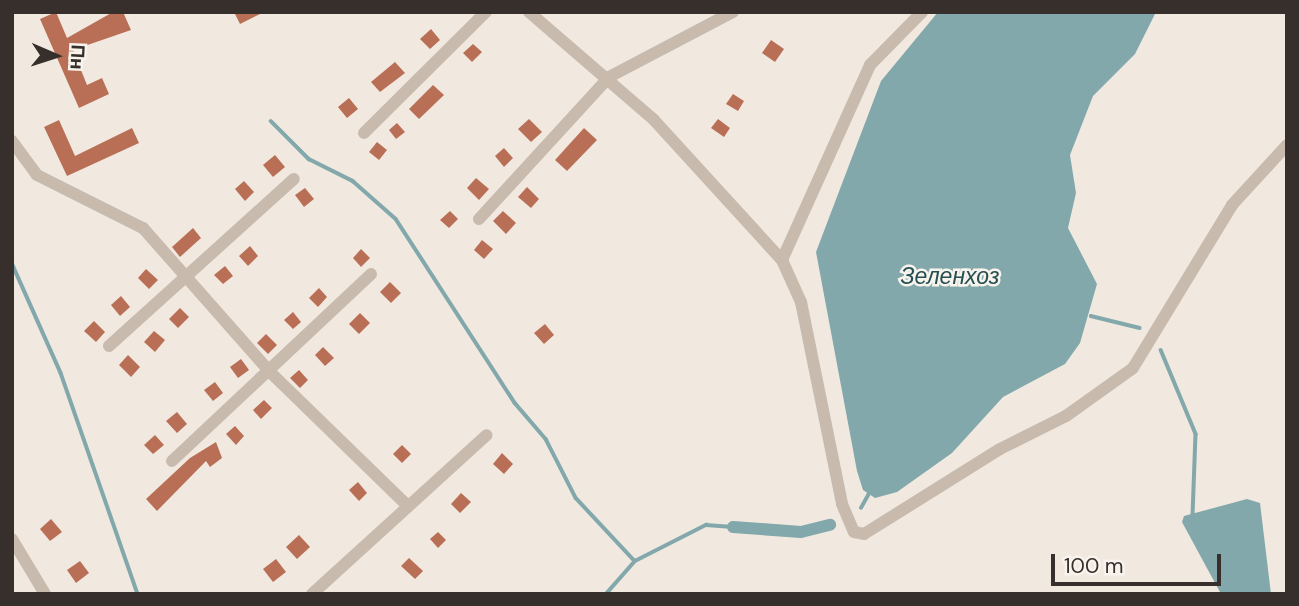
<!DOCTYPE html>
<html>
<head>
<meta charset="utf-8">
<style>
  body { margin:0 }
  #map { position:relative; width:1299px; height:606px; overflow:hidden; background:#f1e9e0; font-family:"DM Sans",sans-serif }
  div>[style] { position:absolute }
  [style*='--x'] { left:calc(var(--x)*1px); top:calc(var(--y)*1px); width:calc(var(--w)*1px); rotate:calc(var(--a)*1deg) }
  .water>* { inset:0; background:#82a8ab }
  .stream>* { height:3.5px; margin:-1.75px; padding:0 1.75px; transform-origin:1.75px; border-radius:1.75px; background:#82a8ab }
  .canal>* { height:12px; margin:-6px; padding:0 6px; transform-origin:6px; border-radius:6px; background:#82a8ab }
  .building>* { inset:0; background:#b96f56 }
  .minor>* { height:12px; margin:-6px; padding:0 6px; transform-origin:6px; border-radius:6px; background:#c8baad }
  span { translate:-50% -50%; white-space:nowrap; text-align:center; line-height:1.15; -webkit-text-stroke:5px #f8f3ec; paint-order:stroke }
  .water-label { font-size:23px; color:#255054; font-style:italic }
  .frame { position:absolute; inset:0; border:14px solid #372f2b; pointer-events:none }
  .north { position:absolute; left:21px; top:21px; width:70px; height:70px; -webkit-text-stroke:5px #f8f3ec; paint-order:stroke; rotate:93deg; font-size:19px; font-weight:700; line-height:28px; text-align:center; color:#372f2b }
  .north::after { content:''; display:block; margin:auto; width:24px; height:32px; background:#372f2b; clip-path:polygon(50% 0,100% 100%,50% 72%,0 100%) }
  .scale { position:absolute; left:1051px; top:554px; width:170px; height:32px; box-sizing:border-box; border:4px solid #372f2b; border-top:0; padding-left:9px; font-size:21px; line-height:24px; white-space:nowrap; color:#372f2b; -webkit-text-stroke:5px #f8f3ec; paint-order:stroke }
</style>
</head>
<body>
<div id="map">
  <div class="water">
    <div style="clip-path:polygon(938px 12px,1156px 12px,1135px 54px,1093px 96px,1070px 155px,1076px 193px,1068px 228px,1097px 284px,1080px 343px,1065px 364px,1003px 397px,952px 453px,897px 492px,875px 498px,863px 490px,857px 471px,816px 252px,881px 81px)"></div>
    <div style="clip-path:polygon(1247px 499px,1260px 503px,1271px 594px,1221px 594px,1182px 522px,1184px 516px)"></div>
  </div>
  <div class="stream">
    <div style="--x:271;--y:121;--w:54;--a:45"></div>
    <div style="--x:309;--y:159;--w:49;--a:26.6"></div>
    <div style="--x:353;--y:181;--w:57;--a:41.5"></div>
    <div style="--x:396;--y:219;--w:219;--a:57.1"></div>
    <div style="--x:515;--y:403;--w:48;--a:49.3"></div>
    <div style="--x:546;--y:439;--w:66;--a:63"></div>
    <div style="--x:576;--y:498;--w:86;--a:46.9"></div>
    <div style="--x:12;--y:263;--w:120;--a:66"></div>
    <div style="--x:61;--y:373;--w:234;--a:70.8"></div>
    <div style="--x:1091;--y:316;--w:50;--a:13.8"></div>
    <div style="--x:1161;--y:350;--w:91;--a:67.4"></div>
    <div style="--x:1196;--y:434;--w:82;--a:92.1"></div>
    <div style="--x:861;--y:508;--w:18;--a:-61"></div>
    <div style="--x:606;--y:594;--w:44;--a:-48.7"></div>
    <div style="--x:635;--y:561;--w:80;--a:-26.9"></div>
    <div style="--x:706;--y:525;--w:27;--a:4"></div>
  </div>
  <div class="canal">
    <div style="--x:733;--y:527;--w:68;--a:4.2"></div>
    <div style="--x:801;--y:532;--w:30;--a:-14"></div>
  </div>
  <div class="building">
    <div style="clip-path:polygon(56px 12px,67px 38px,113px 12px,123px 12px,131px 30px,73px 50px,87px 85px,102px 78px,109px 94px,79px 108px,40px 19px)"></div>
    <div style="clip-path:polygon(234px 12px,264px 12px,240px 24px)"></div>
    <div style="clip-path:polygon(431px 29px,440px 40px,430px 49px,420px 39px)"></div>
    <div style="clip-path:polygon(771px 40px,784px 49px,775px 62px,762px 53px)"></div>
    <div style="clip-path:polygon(473px 44px,482px 52px,472px 62px,463px 53px)"></div>
    <div style="clip-path:polygon(395px 62px,405px 73px,380px 92px,371px 82px)"></div>
    <div style="clip-path:polygon(433px 85px,444px 95px,419px 119px,409px 109px)"></div>
    <div style="clip-path:polygon(733px 94px,744px 101px,738px 111px,726px 104px)"></div>
    <div style="clip-path:polygon(349px 98px,358px 109px,347px 118px,338px 107px)"></div>
    <div style="clip-path:polygon(529px 119px,542px 132px,531px 142px,518px 129px)"></div>
    <div style="clip-path:polygon(718px 119px,730px 128px,724px 137px,711px 128px)"></div>
    <div style="clip-path:polygon(59px 120px,75px 156px,132px 128px,139px 143px,67px 176px,44px 127px)"></div>
    <div style="clip-path:polygon(397px 123px,405px 132px,396px 139px,389px 130px)"></div>
    <div style="clip-path:polygon(584px 128px,597px 140px,567px 171px,555px 160px)"></div>
    <div style="clip-path:polygon(377px 142px,387px 150px,379px 160px,369px 152px)"></div>
    <div style="clip-path:polygon(504px 148px,513px 158px,504px 167px,495px 156px)"></div>
    <div style="clip-path:polygon(275px 155px,285px 167px,273px 177px,263px 165px)"></div>
    <div style="clip-path:polygon(476px 178px,489px 189px,479px 200px,467px 188px)"></div>
    <div style="clip-path:polygon(244px 181px,254px 192px,245px 201px,235px 189px)"></div>
    <div style="clip-path:polygon(527px 187px,539px 199px,531px 208px,518px 197px)"></div>
    <div style="clip-path:polygon(305px 188px,314px 199px,304px 207px,295px 195px)"></div>
    <div style="clip-path:polygon(450px 211px,458px 219px,449px 228px,440px 220px)"></div>
    <div style="clip-path:polygon(503px 211px,516px 223px,506px 234px,493px 221px)"></div>
    <div style="clip-path:polygon(193px 228px,201px 238px,180px 257px,172px 247px)"></div>
    <div style="clip-path:polygon(482px 240px,493px 249px,484px 259px,474px 250px)"></div>
    <div style="clip-path:polygon(250px 246px,258px 256px,248px 266px,239px 256px)"></div>
    <div style="clip-path:polygon(361px 249px,370px 258px,361px 267px,353px 258px)"></div>
    <div style="clip-path:polygon(225px 266px,233px 276px,223px 284px,214px 275px)"></div>
    <div style="clip-path:polygon(146px 269px,158px 280px,149px 289px,138px 278px)"></div>
    <div style="clip-path:polygon(390px 282px,401px 293px,391px 303px,380px 292px)"></div>
    <div style="clip-path:polygon(319px 288px,327px 297px,318px 307px,309px 298px)"></div>
    <div style="clip-path:polygon(121px 296px,130px 307px,120px 316px,111px 305px)"></div>
    <div style="clip-path:polygon(180px 308px,189px 317px,178px 328px,169px 319px)"></div>
    <div style="clip-path:polygon(293px 312px,301px 322px,293px 329px,284px 320px)"></div>
    <div style="clip-path:polygon(360px 313px,370px 323px,359px 334px,349px 324px)"></div>
    <div style="clip-path:polygon(94px 321px,105px 332px,96px 342px,84px 331px)"></div>
    <div style="clip-path:polygon(545px 324px,554px 335px,544px 344px,534px 333px)"></div>
    <div style="clip-path:polygon(154px 331px,165px 340px,155px 352px,144px 342px)"></div>
    <div style="clip-path:polygon(266px 334px,277px 345px,268px 354px,257px 343px)"></div>
    <div style="clip-path:polygon(323px 347px,334px 358px,325px 366px,315px 355px)"></div>
    <div style="clip-path:polygon(128px 355px,140px 367px,131px 377px,119px 365px)"></div>
    <div style="clip-path:polygon(241px 359px,249px 370px,238px 378px,230px 367px)"></div>
    <div style="clip-path:polygon(299px 370px,308px 380px,300px 388px,290px 378px)"></div>
    <div style="clip-path:polygon(215px 382px,223px 393px,213px 401px,204px 390px)"></div>
    <div style="clip-path:polygon(264px 400px,272px 408px,261px 419px,253px 410px)"></div>
    <div style="clip-path:polygon(177px 412px,187px 424px,177px 433px,166px 421px)"></div>
    <div style="clip-path:polygon(235px 426px,244px 436px,236px 445px,226px 434px)"></div>
    <div style="clip-path:polygon(155px 435px,164px 445px,153px 454px,144px 445px)"></div>
    <div style="clip-path:polygon(216px 442px,222px 458px,210px 467px,206px 461px,157px 511px,146px 499px,190px 458px)"></div>
    <div style="clip-path:polygon(402px 445px,411px 454px,402px 463px,393px 454px)"></div>
    <div style="clip-path:polygon(502px 453px,513px 464px,504px 474px,493px 464px)"></div>
    <div style="clip-path:polygon(358px 482px,367px 493px,359px 501px,349px 490px)"></div>
    <div style="clip-path:polygon(461px 493px,471px 502px,460px 513px,451px 504px)"></div>
    <div style="clip-path:polygon(51px 519px,62px 532px,50px 541px,40px 529px)"></div>
    <div style="clip-path:polygon(438px 532px,446px 540px,438px 548px,430px 539px)"></div>
    <div style="clip-path:polygon(299px 535px,310px 547px,297px 559px,286px 547px)"></div>
    <div style="clip-path:polygon(409px 558px,423px 571px,415px 579px,401px 566px)"></div>
    <div style="clip-path:polygon(276px 559px,286px 572px,273px 582px,263px 569px)"></div>
    <div style="clip-path:polygon(80px 561px,89px 573px,76px 583px,67px 570px)"></div>
  </div>
  <div class="minor">
    <div style="--x:529;--y:12;--w:165;--a:40.8"></div>
    <div style="--x:654;--y:120;--w:190;--a:47.6"></div>
    <div style="--x:782;--y:260;--w:46;--a:65.7"></div>
    <div style="--x:801;--y:302;--w:206;--a:78.5"></div>
    <div style="--x:842;--y:504;--w:30;--a:67"></div>
    <div style="--x:854;--y:532;--w:10;--a:11"></div>
    <div style="--x:864;--y:534;--w:160;--a:-32"></div>
    <div style="--x:1000;--y:449;--w:74;--a:-26.6"></div>
    <div style="--x:1066;--y:416;--w:82;--a:-35.6"></div>
    <div style="--x:1133;--y:368;--w:191;--a:-58.7"></div>
    <div style="--x:1232;--y:205;--w:81;--a:-47.5"></div>
    <div style="--x:364;--y:133;--w:172;--a:-44.8"></div>
    <div style="--x:12;--y:141;--w:42;--a:53.7"></div>
    <div style="--x:37;--y:175;--w:119;--a:26.6"></div>
    <div style="--x:143;--y:228;--w:192;--a:48.6"></div>
    <div style="--x:270;--y:372;--w:191;--a:44.2"></div>
    <div style="--x:479;--y:219;--w:193;--a:-47.5"></div>
    <div style="--x:609;--y:77;--w:140;--a:-27.7"></div>
    <div style="--x:782;--y:260;--w:214;--a:-65.7"></div>
    <div style="--x:870;--y:65;--w:74;--a:-45.5"></div>
    <div style="--x:109;--y:346;--w:249;--a:-42.1"></div>
    <div style="--x:172;--y:461;--w:273;--a:-43.2"></div>
    <div style="--x:12;--y:539;--w:64;--a:59"></div>
    <div style="--x:312;--y:594;--w:236;--a:-42.3"></div>
  </div>
  <div class="water-label">
    <span style="left:950px;top:276px">Зеленхоз</span>
  </div>
  <div class="frame"></div>
  <div class="north">Пн</div>
  <div class="scale">100 m</div>
</div>
</body>
</html>
